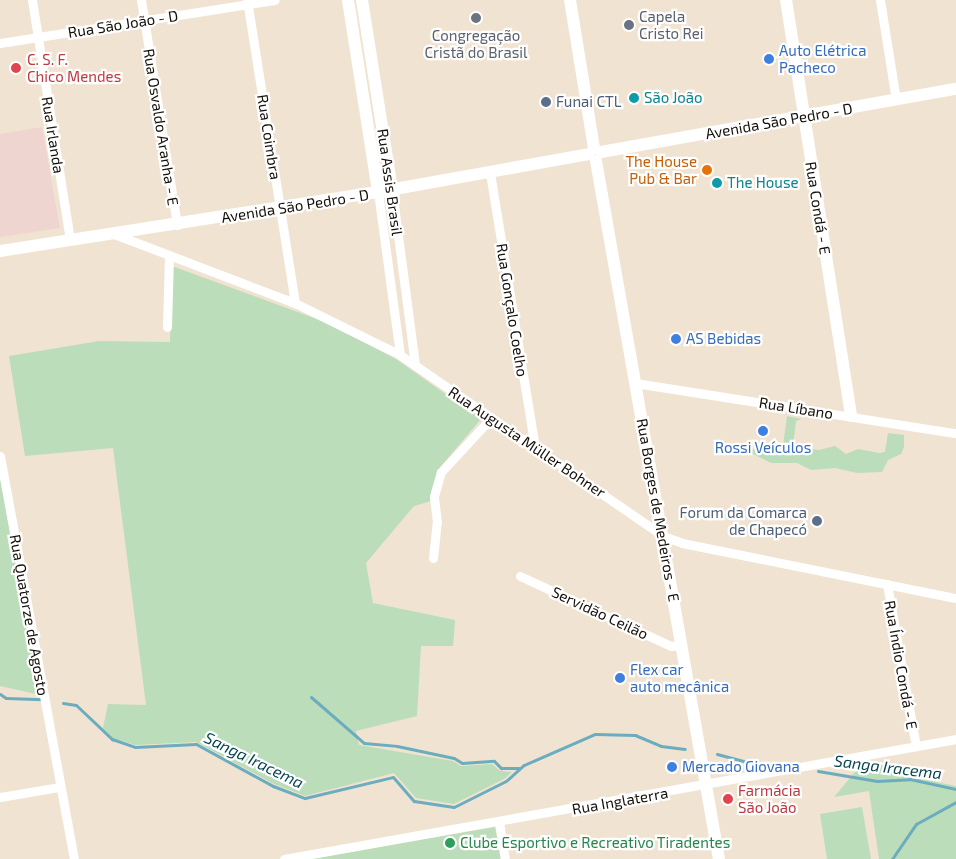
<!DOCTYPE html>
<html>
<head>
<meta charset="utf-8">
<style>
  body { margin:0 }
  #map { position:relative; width:956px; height:859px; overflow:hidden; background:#f1e3d2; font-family:"Exo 2",sans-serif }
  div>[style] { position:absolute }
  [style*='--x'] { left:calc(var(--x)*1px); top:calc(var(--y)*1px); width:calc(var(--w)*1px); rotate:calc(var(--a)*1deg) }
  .education>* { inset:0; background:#efd5d0 }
  .green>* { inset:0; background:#bcddb9 }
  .stream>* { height:3px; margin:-1.5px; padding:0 1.5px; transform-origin:1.5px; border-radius:1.5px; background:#6badbf }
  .street>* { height:9px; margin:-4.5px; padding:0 4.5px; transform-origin:4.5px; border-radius:4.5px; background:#fff }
  .secondary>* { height:12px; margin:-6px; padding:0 6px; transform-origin:6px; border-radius:6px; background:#fff }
  .dots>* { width:14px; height:14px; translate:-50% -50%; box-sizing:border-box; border:2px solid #fff; border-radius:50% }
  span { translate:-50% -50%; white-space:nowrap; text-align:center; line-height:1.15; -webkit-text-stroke:4.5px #fff; paint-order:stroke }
  .worship-label { font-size:15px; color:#5b616d }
  .left { translate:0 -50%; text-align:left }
  .street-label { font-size:15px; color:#15100a }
  .shop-label { font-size:15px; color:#366cbe }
  .health-label { font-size:15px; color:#be3a42 }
  .culture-label { font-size:15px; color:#0d838f }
  .service-label { font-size:15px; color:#4e5e75 }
  .right { translate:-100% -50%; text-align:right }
  .food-label { font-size:15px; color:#c56008 }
  .leisure-label { font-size:15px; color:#27864d }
  .water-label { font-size:16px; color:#064451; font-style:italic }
</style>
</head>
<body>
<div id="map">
  <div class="education">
    <div style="clip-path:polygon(42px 127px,60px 228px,0 237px,0 134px)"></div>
  </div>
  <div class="green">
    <div style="clip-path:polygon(172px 266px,325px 322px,396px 359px,481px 419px,437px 471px,431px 501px,414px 506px,366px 563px,373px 603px,455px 620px,453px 646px,421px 646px,417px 716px,356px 731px,359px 745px,453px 761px,461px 766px,492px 764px,500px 771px,512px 772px,504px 779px,454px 804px,416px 798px,394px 773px,305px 796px,274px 784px,196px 742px,135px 745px,113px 738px,103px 728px,108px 704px,146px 705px,113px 448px,25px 456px,9px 356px,99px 341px,170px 342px)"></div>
    <div style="clip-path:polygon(787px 416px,802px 419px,796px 421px,793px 446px,819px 450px,835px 446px,846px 454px,858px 449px,879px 453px,885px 452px,888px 433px,904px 435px,904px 447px,901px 454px,888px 460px,882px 472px,857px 473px,835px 468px,811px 470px,797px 463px,771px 463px,753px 454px,735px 454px,732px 450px,738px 447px,782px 453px)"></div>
    <div style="clip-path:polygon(0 477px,40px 695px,0 686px)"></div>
    <div style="clip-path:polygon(892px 764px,913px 777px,956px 786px,956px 859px,879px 859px,869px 791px,834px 797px,859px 767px)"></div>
    <div style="clip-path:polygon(862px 807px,871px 859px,827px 859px,820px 814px)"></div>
    <div style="clip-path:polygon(495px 827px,501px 859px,310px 859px)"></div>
  </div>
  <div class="stream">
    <div style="--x:0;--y:694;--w:7;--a:34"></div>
    <div style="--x:6;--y:698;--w:37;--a:2"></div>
    <div style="--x:311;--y:697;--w:70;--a:41"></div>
    <div style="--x:364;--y:743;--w:33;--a:5"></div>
    <div style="--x:397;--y:746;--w:58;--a:11.9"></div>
    <div style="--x:454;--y:758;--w:9;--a:32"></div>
    <div style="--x:462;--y:763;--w:32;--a:-4"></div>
    <div style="--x:494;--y:761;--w:10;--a:45"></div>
    <div style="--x:501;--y:768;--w:18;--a:0"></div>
    <div style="--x:63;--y:703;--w:13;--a:9"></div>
    <div style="--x:76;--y:705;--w:50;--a:43.4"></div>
    <div style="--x:112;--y:739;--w:24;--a:19"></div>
    <div style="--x:135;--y:747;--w:61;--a:-2.8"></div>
    <div style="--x:196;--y:744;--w:88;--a:28.6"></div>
    <div style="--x:273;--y:786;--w:34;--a:21"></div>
    <div style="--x:305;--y:798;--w:90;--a:-13.4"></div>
    <div style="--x:393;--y:777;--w:32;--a:49"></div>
    <div style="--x:414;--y:801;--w:40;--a:8.5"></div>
    <div style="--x:454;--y:807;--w:58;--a:-26.6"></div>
    <div style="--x:506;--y:781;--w:24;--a:-42"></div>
    <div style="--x:524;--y:765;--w:77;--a:-23.6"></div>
    <div style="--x:595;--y:734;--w:40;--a:1.4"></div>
    <div style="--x:635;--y:735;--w:28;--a:23"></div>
    <div style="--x:661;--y:746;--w:24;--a:7"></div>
    <div style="--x:717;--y:754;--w:47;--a:14.9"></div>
    <div style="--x:762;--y:766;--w:28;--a:-4"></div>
    <div style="--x:818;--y:771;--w:60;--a:9.6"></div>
    <div style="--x:877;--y:781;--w:33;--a:-3"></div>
    <div style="--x:910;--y:779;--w:47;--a:12.3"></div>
    <div style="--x:892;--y:859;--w:42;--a:-55.6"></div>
    <div style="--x:916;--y:824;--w:46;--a:-28.8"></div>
  </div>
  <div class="street">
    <div style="--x:32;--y:0;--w:243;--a:81"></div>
    <div style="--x:141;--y:0;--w:228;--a:80.9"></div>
    <div style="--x:247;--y:0;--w:307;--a:81"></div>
    <div style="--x:880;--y:0;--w:101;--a:80.9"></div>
    <div style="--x:0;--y:43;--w:278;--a:-8.9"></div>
    <div style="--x:490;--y:173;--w:279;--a:80.7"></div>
    <div style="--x:392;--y:190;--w:177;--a:82.5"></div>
    <div style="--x:378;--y:192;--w:164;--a:82.3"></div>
    <div style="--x:114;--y:234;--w:194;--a:20.9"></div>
    <div style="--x:295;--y:303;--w:117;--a:26.3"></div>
    <div style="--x:400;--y:355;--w:319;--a:34.5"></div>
    <div style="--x:663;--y:536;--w:20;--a:20"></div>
    <div style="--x:682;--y:543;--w:279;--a:11.4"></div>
    <div style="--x:167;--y:327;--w:72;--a:-88.4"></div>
    <div style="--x:635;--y:383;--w:325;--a:8.9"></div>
    <div style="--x:0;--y:456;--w:410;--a:79.6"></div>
    <div style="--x:433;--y:558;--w:36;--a:-84"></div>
    <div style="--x:437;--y:522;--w:26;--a:-97"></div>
    <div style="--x:434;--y:496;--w:25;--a:-74"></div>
    <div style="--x:441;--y:472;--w:74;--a:-47.2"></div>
    <div style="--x:520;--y:576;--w:166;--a:24.9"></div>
    <div style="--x:671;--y:646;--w:10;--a:-6"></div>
    <div style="--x:887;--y:584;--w:165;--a:79.9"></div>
    <div style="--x:0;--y:797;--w:61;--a:-9.5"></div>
    <div style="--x:499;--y:822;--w:37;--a:81"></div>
    <div style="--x:284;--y:859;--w:683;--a:-10.12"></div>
  </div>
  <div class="secondary">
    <div style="--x:348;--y:0;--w:194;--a:81.1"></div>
    <div style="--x:362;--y:0;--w:192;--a:81"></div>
    <div style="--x:570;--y:0;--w:150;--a:80.8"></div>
    <div style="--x:786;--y:0;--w:421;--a:81.1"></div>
    <div style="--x:601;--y:152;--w:361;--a:-10.1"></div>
    <div style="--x:596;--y:161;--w:709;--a:80.01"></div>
    <div style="--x:0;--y:251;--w:383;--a:-8.9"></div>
    <div style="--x:378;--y:192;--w:214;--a:-10.2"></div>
  </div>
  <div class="dots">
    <div style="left:476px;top:18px;background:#6b7280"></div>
    <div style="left:629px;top:25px;background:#6b7280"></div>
    <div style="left:769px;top:59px;background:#3f7fe0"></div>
    <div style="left:16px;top:68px;background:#e0444e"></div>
    <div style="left:634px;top:98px;background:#0f9aa8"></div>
    <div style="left:546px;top:102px;background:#5c6f8a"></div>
    <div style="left:707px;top:170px;background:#e8710a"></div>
    <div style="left:717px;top:183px;background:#0f9aa8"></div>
    <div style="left:676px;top:339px;background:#3f7fe0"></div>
    <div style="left:763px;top:431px;background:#3f7fe0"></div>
    <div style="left:817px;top:521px;background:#5c6f8a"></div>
    <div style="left:620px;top:678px;background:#3f7fe0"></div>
    <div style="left:672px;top:767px;background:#3f7fe0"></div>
    <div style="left:728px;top:799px;background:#e0444e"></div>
    <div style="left:450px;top:843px;background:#2e9e5b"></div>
  </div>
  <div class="worship-label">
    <span class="left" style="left:639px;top:25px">Capela<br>Cristo Rei</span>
    <span style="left:476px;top:44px">Congregação<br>Cristã do Brasil</span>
  </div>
  <div class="street-label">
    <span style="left:123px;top:24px;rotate:-9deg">Rua São João - D</span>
    <span style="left:779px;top:121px;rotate:-10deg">Avenida São Pedro - D</span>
    <span style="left:161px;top:127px;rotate:81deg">Rua Osvaldo Aranha - E</span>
    <span style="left:53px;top:135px;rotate:81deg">Rua Irlanda</span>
    <span style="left:269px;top:137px;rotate:81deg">Rua Coimbra</span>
    <span style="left:390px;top:182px;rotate:82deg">Rua Assis Brasil</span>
    <span style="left:295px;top:206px;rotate:-9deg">Avenida São Pedro - D</span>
    <span style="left:818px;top:208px;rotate:81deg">Rua Condá - E</span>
    <span style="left:512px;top:310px;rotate:81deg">Rua Gonçalo Coelho</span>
    <span style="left:796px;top:408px;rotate:9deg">Rua Líbano</span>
    <span style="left:527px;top:442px;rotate:34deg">Rua Augusta Müller Bohner</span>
    <span style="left:658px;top:510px;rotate:80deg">Rua Borges de Medeiros - E</span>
    <span style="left:600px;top:613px;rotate:25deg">Servidão Ceilão</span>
    <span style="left:29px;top:615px;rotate:80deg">Rua Quatorze de Agosto</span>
    <span style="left:901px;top:665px;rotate:80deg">Rua Índio Condá - E</span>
    <span style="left:620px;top:801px;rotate:-10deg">Rua Inglaterra</span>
  </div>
  <div class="shop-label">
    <span class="left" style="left:779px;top:59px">Auto Elétrica<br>Pacheco</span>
    <span class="left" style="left:686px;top:339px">AS Bebidas</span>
    <span style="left:763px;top:448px">Rossi Veículos</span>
    <span class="left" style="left:630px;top:678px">Flex car<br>auto mecânica</span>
    <span class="left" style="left:682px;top:767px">Mercado Giovana</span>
  </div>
  <div class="health-label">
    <span class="left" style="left:27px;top:68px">C. S. F.<br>Chico Mendes</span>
    <span class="left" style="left:738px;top:799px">Farmácia<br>São João</span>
  </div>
  <div class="culture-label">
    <span class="left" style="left:644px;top:98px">São João</span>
    <span class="left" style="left:727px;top:183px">The House</span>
  </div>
  <div class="service-label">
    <span class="left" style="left:556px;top:102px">Funai CTL</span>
    <span class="right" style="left:807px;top:521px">Forum da Comarca<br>de Chapecó</span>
  </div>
  <div class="food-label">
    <span class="right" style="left:697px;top:170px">The House<br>Pub &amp; Bar</span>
  </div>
  <div class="leisure-label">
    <span class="left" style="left:460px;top:843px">Clube Esportivo e Recreativo Tiradentes</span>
  </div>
  <div class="water-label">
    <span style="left:254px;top:760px;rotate:26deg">Sanga Iracema</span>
    <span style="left:888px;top:767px;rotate:7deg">Sanga Iracema</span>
  </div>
</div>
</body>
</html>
